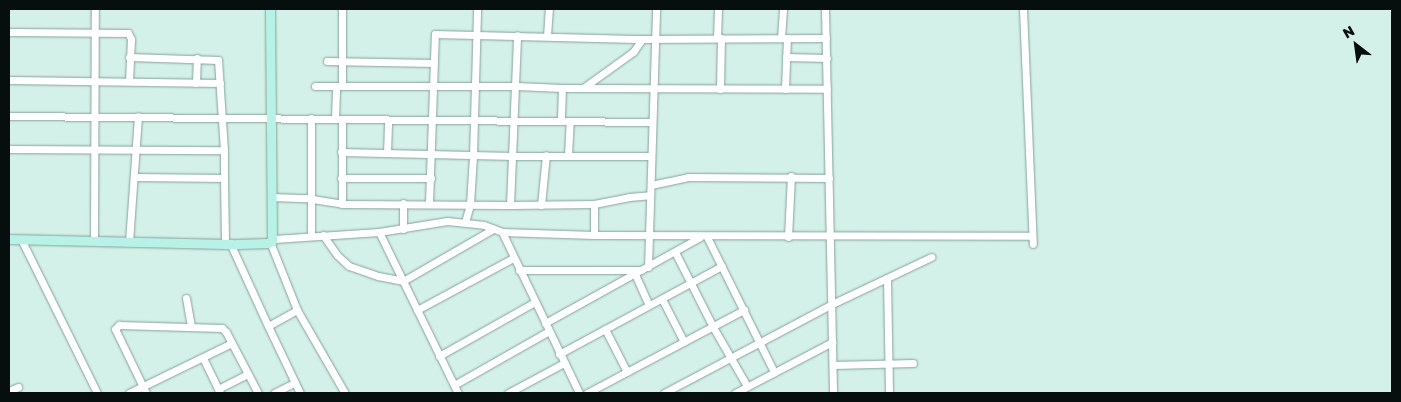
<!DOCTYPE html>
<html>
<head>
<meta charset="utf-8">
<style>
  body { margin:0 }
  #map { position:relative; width:1401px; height:402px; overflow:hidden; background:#d3f0e9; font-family:"Golos Text",sans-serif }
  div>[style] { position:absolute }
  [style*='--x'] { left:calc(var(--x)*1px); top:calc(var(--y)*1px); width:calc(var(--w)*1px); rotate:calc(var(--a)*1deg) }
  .roads { filter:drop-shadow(0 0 1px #87a29c) drop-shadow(0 0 1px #87a29c) }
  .minor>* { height:7px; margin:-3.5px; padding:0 3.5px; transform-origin:3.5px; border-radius:3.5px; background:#fff }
  .major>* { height:9px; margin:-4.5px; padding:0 4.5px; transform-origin:4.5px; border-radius:4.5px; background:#b8f2e7 }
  span { translate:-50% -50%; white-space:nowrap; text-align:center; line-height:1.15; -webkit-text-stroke:5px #d3f0e9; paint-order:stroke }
  .frame { position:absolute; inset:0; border:10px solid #060f0d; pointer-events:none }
  .north { position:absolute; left:1331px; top:20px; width:50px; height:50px; -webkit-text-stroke:4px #d3f0e9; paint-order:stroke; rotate:330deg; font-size:14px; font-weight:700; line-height:20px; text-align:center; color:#060f0d }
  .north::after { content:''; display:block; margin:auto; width:18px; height:22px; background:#060f0d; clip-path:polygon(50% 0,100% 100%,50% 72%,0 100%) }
</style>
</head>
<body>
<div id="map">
  <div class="roads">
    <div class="minor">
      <div style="--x:825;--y:9;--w:384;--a:88.8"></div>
      <div style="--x:1023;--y:9;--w:235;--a:87.6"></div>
      <div style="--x:9;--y:32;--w:119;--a:0.5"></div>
      <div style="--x:128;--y:33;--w:7;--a:63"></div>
      <div style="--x:131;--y:39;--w:42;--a:92.7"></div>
      <div style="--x:547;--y:36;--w:27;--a:-86"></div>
      <div style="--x:717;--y:38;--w:29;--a:-88"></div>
      <div style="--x:781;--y:38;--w:29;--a:-86"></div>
      <div style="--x:129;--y:57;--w:89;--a:1.9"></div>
      <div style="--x:218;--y:60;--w:90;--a:86.2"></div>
      <div style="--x:224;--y:150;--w:28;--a:90"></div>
      <div style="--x:224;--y:178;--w:90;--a:-179.4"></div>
      <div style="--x:786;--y:57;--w:41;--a:1.4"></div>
      <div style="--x:327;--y:61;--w:107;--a:1.1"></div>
      <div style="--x:9;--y:80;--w:211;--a:0.8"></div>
      <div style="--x:196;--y:83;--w:25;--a:-88"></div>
      <div style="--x:315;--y:86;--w:201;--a:0"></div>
      <div style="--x:516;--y:86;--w:46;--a:2.5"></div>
      <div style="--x:562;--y:88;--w:32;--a:92"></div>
      <div style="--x:342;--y:86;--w:77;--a:-90"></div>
      <div style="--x:562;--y:88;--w:21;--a:0"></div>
      <div style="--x:583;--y:88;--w:62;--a:-35.8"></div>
      <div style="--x:633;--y:52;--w:16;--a:-55"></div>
      <div style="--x:583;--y:88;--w:244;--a:0.2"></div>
      <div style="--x:720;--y:89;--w:51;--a:-88.9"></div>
      <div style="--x:785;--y:89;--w:51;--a:-87.8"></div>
      <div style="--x:9;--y:116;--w:643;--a:0.53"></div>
      <div style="--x:311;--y:118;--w:118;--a:90"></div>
      <div style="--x:335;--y:119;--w:33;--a:-88"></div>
      <div style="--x:342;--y:119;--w:85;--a:90"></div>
      <div style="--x:9;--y:149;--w:215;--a:0.3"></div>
      <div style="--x:341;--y:152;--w:173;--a:1.3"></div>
      <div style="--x:514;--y:156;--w:137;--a:0"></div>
      <div style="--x:387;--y:153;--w:33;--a:-88"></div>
      <div style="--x:568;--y:155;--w:34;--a:-87"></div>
      <div style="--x:224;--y:178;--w:65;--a:89.1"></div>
      <div style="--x:341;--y:178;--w:90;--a:0"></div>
      <div style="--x:651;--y:185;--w:38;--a:-12"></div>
      <div style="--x:688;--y:177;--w:141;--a:0.4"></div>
      <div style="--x:272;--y:197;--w:34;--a:2"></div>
      <div style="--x:306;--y:198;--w:36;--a:9"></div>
      <div style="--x:342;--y:204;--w:168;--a:0.3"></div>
      <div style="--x:510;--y:205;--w:84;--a:-0.7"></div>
      <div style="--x:594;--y:204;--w:36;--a:-11"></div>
      <div style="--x:629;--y:197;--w:21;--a:-5"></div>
      <div style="--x:429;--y:203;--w:169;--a:-88"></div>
      <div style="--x:435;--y:34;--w:201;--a:1.4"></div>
      <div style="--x:636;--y:39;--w:190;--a:-0.3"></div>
      <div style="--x:510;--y:205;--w:170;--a:-87.6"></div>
      <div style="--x:541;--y:205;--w:50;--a:-84.3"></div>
      <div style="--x:465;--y:222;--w:19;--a:-74"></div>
      <div style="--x:470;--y:204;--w:48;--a:-86.4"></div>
      <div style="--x:473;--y:156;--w:147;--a:-88.4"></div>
      <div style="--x:403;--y:229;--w:26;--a:-90"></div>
      <div style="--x:379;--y:232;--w:179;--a:63.9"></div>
      <div style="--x:502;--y:232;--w:178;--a:64.4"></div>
      <div style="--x:323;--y:235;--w:24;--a:55"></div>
      <div style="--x:337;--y:255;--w:16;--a:43"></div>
      <div style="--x:349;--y:266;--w:31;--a:19"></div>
      <div style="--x:378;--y:276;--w:25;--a:11"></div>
      <div style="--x:403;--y:281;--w:104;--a:-30"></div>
      <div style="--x:594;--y:235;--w:31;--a:-90"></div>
      <div style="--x:707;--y:237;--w:151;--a:63.6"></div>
      <div style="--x:788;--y:237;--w:61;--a:-87.2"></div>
      <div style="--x:21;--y:239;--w:172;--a:63.7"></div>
      <div style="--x:274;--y:239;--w:105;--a:-3.8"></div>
      <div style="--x:379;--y:232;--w:69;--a:-9.2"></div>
      <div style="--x:447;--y:221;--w:37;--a:6"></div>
      <div style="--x:484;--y:225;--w:19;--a:21"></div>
      <div style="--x:502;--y:232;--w:92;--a:1.9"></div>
      <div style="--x:594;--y:235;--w:438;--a:0.1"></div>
      <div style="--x:94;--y:241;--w:232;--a:-89.8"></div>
      <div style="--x:129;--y:242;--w:126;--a:-85.9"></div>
      <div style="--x:270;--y:242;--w:73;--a:68.3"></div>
      <div style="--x:297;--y:310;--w:33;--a:151"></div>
      <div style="--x:268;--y:326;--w:74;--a:64.5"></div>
      <div style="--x:230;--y:243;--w:91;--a:65.4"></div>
      <div style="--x:675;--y:252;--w:84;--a:63.1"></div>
      <div style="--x:713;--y:327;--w:68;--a:60"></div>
      <div style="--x:648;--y:267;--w:258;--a:-88.2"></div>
      <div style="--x:519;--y:270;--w:122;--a:0"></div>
      <div style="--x:635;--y:274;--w:34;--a:66"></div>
      <div style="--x:887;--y:278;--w:115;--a:89"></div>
      <div style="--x:186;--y:298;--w:29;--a:80"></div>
      <div style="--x:662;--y:299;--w:48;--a:62.9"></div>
      <div style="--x:297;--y:310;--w:96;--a:60"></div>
      <div style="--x:417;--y:310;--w:109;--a:-28.4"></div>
      <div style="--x:545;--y:323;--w:177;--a:-29"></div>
      <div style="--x:605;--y:329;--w:48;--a:62.9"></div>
      <div style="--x:559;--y:354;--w:185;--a:-28.4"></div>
      <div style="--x:439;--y:356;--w:110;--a:-29.4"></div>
      <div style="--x:203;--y:358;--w:39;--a:64"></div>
      <div style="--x:833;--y:365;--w:80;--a:-1.4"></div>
      <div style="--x:454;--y:385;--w:109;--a:-29.6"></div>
      <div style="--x:218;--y:389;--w:33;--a:-27"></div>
      <div style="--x:9;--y:391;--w:10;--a:-24"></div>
      <div style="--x:129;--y:393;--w:114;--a:-25.9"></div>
      <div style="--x:146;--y:393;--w:71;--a:-115.8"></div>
      <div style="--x:115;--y:329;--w:6;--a:-45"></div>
      <div style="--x:119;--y:325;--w:103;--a:1.7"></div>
      <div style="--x:222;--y:328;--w:6;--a:45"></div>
      <div style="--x:226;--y:332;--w:69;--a:62.3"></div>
      <div style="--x:274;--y:393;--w:22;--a:-27"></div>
      <div style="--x:508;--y:393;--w:64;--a:-28.2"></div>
      <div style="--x:587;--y:393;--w:178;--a:-27.9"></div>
      <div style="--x:664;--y:393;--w:190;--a:-27.9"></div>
      <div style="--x:832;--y:304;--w:110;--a:-25.4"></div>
      <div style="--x:735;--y:393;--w:110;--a:-27.7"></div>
    </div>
    <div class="major">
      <div style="--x:9;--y:239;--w:228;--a:1.3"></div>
      <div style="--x:237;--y:244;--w:31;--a:-2"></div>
      <div style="--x:268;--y:243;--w:4;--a:-27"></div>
      <div style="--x:272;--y:241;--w:232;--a:-90.5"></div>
    </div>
  </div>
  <div class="frame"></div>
  <div class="north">N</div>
</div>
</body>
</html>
